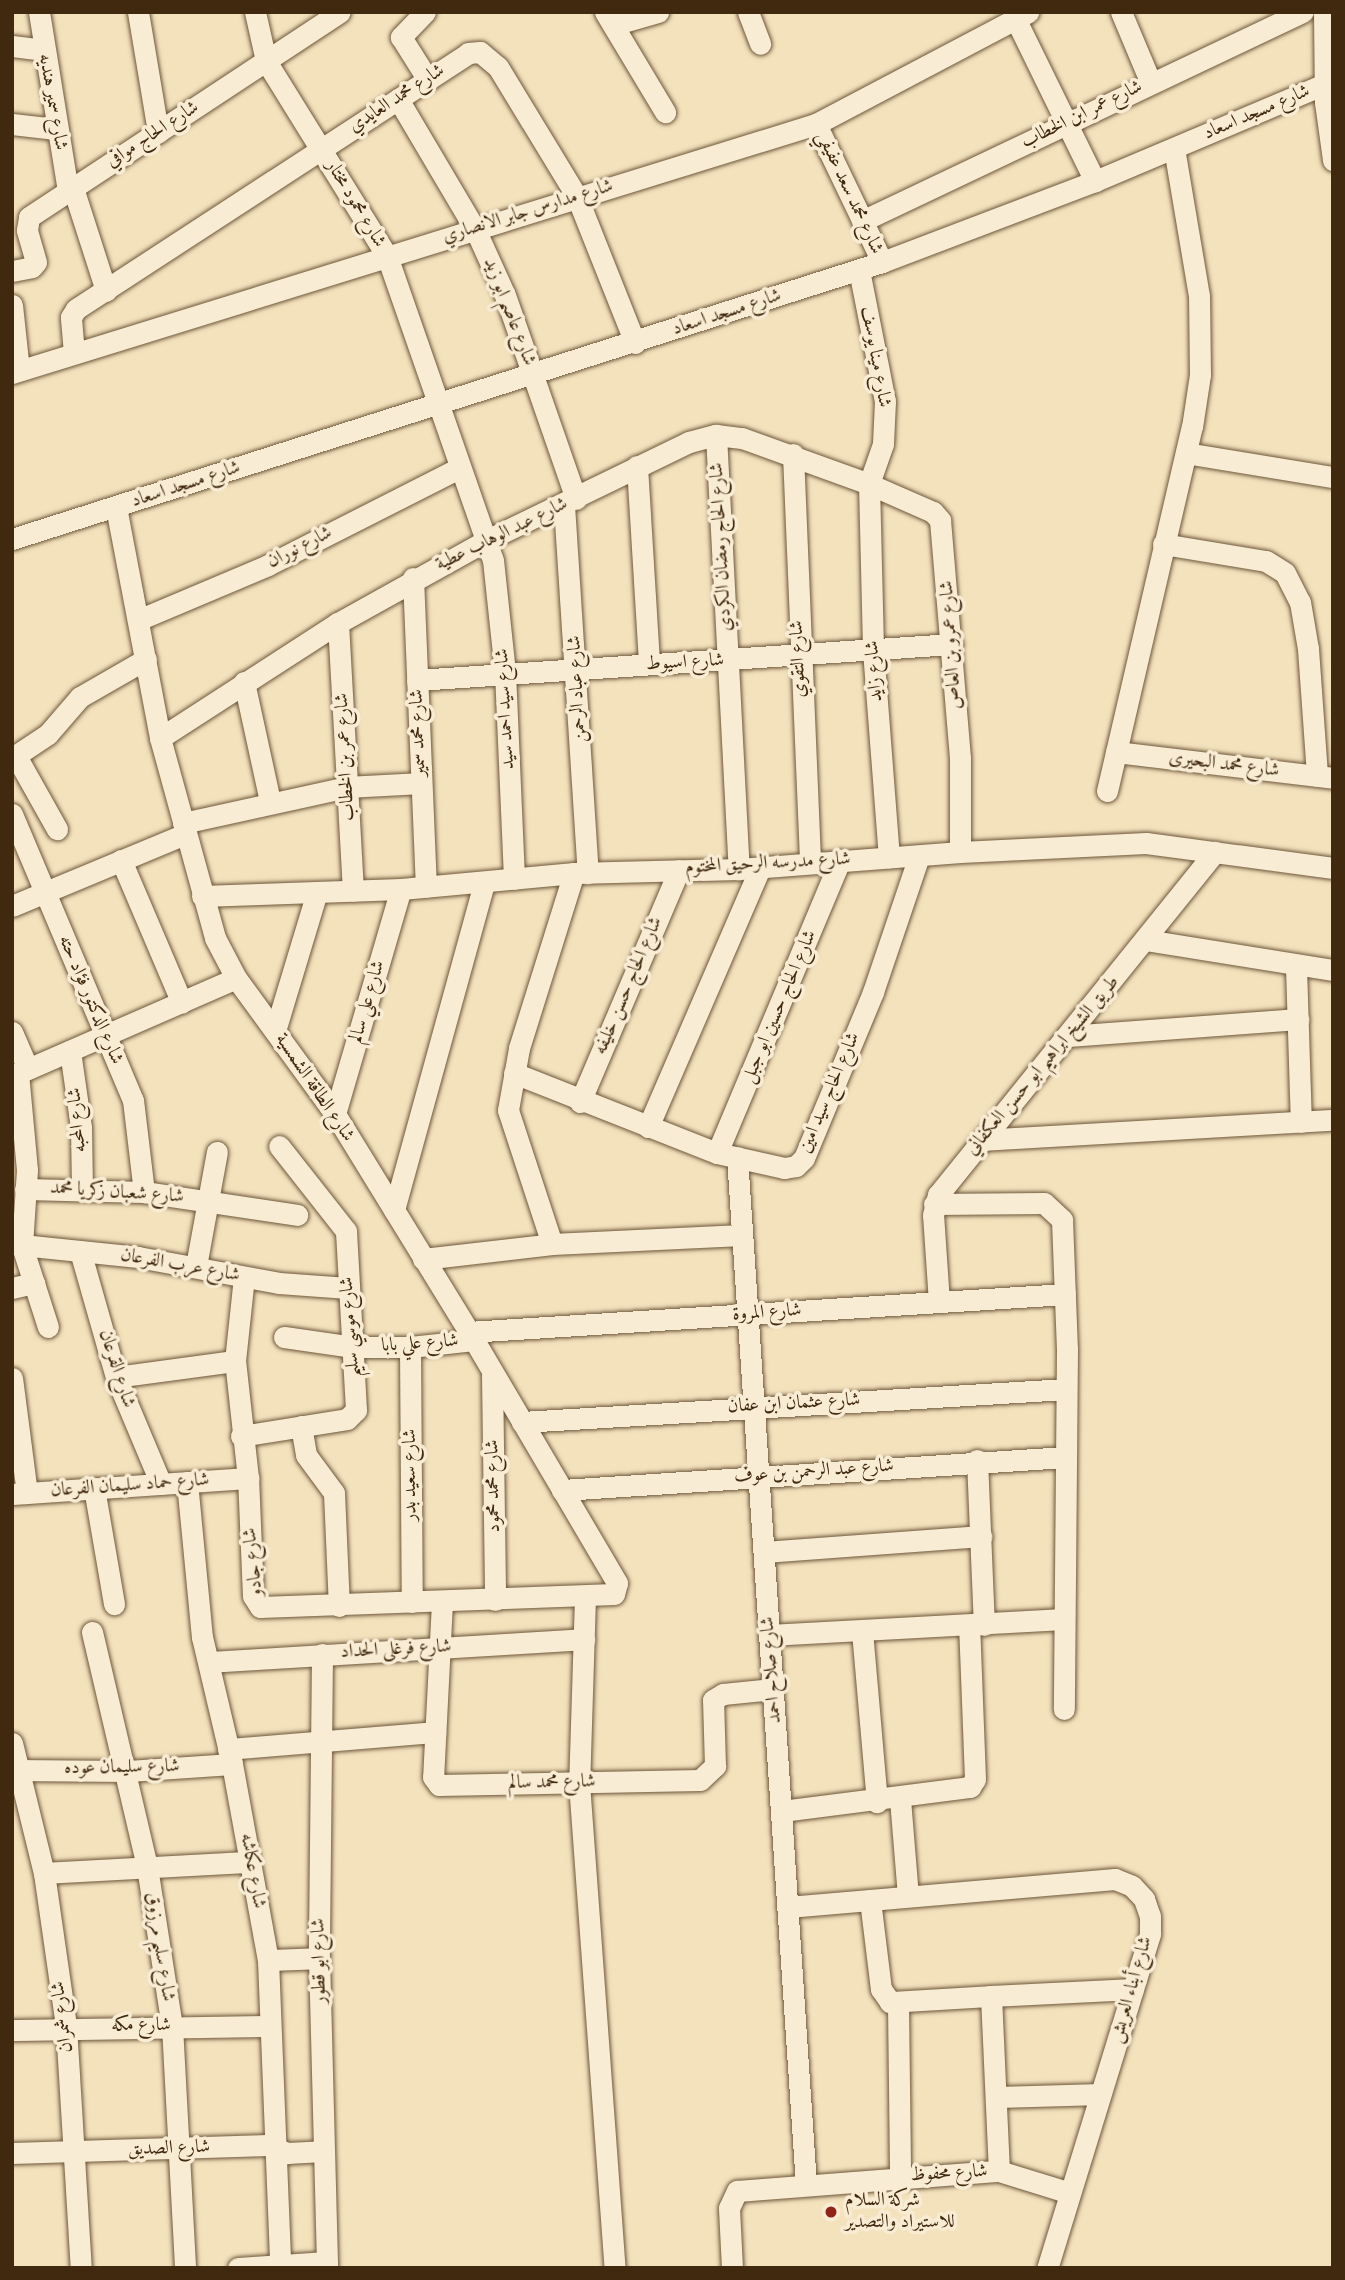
<!DOCTYPE html>
<html>
<head>
<meta charset="utf-8">
<style>
  body { margin:0 }
  #map { position:relative; width:1345px; height:2280px; overflow:hidden; background:#f4e2bd; font-family:"IM FELL English",Amiri,serif }
  div>[style] { position:absolute }
  [style*='--x'] { left:calc(var(--x)*1px); top:calc(var(--y)*1px); width:calc(var(--w)*1px); rotate:calc(var(--a)*1deg) }
  .roads { filter:drop-shadow(0 0 2px #6d573a) drop-shadow(0 0 2px #6d573a) }
  .minor>* { height:21px; margin:-10.5px; padding:0 10.5px; transform-origin:10.5px; border-radius:10.5px; background:#f8ecd4 }
  .dots>* { width:19px; height:19px; translate:-50% -50%; box-sizing:border-box; border:4px solid #f8ecd4; border-radius:50% }
  span { translate:-50% -50%; white-space:nowrap; text-align:center; line-height:1.15; -webkit-text-stroke:7px #f8ecd4; paint-order:stroke }
  .street-label { font-size:19px; color:#40290f }
  .poi-label { font-size:19px; color:#40290f }
  .left { translate:0 -50%; text-align:left }
  .frame { position:absolute; inset:0; border:14px solid #40290f; pointer-events:none }
</style>
</head>
<body>
<div id="map">
  <div class="roads">
    <div class="minor">
      <div style="--x:39;--y:12;--w:181;--a:80.8"></div>
      <div style="--x:138;--y:12;--w:122;--a:80.5"></div>
      <div style="--x:255;--y:12;--w:50;--a:77.3"></div>
      <div style="--x:266;--y:61;--w:229;--a:58.2"></div>
      <div style="--x:387;--y:256;--w:322;--a:70.8"></div>
      <div style="--x:493;--y:560;--w:113;--a:83.9"></div>
      <div style="--x:505;--y:672;--w:207;--a:87.5"></div>
      <div style="--x:425;--y:12;--w:35;--a:134"></div>
      <div style="--x:401;--y:37;--w:51;--a:57.9"></div>
      <div style="--x:605;--y:12;--w:117;--a:59"></div>
      <div style="--x:748;--y:12;--w:34;--a:69"></div>
      <div style="--x:1121;--y:12;--w:75;--a:67.2"></div>
      <div style="--x:1324;--y:12;--w:90;--a:89.4"></div>
      <div style="--x:1325;--y:102;--w:59;--a:82.1"></div>
      <div style="--x:1015;--y:18;--w:182;--a:63.9"></div>
      <div style="--x:613;--y:25;--w:47;--a:-16.1"></div>
      <div style="--x:12;--y:46;--w:31;--a:7"></div>
      <div style="--x:398;--y:99;--w:151;--a:59.4"></div>
      <div style="--x:475;--y:229;--w:72;--a:65.6"></div>
      <div style="--x:505;--y:295;--w:216;--a:70.8"></div>
      <div style="--x:12;--y:124;--w:44;--a:6.5"></div>
      <div style="--x:816;--y:124;--w:153;--a:64.4"></div>
      <div style="--x:73;--y:188;--w:108;--a:72.2"></div>
      <div style="--x:862;--y:221;--w:488;--a:-25.4"></div>
      <div style="--x:859;--y:270;--w:134;--a:78.8"></div>
      <div style="--x:885;--y:401;--w:43;--a:92.7"></div>
      <div style="--x:883;--y:444;--w:42;--a:109.3"></div>
      <div style="--x:869;--y:484;--w:166;--a:88.6"></div>
      <div style="--x:873;--y:650;--w:208;--a:85.6"></div>
      <div style="--x:12;--y:271;--w:20;--a:-11"></div>
      <div style="--x:32;--y:267;--w:6;--a:-51"></div>
      <div style="--x:36;--y:262;--w:33;--a:-106"></div>
      <div style="--x:27;--y:230;--w:13;--a:-81"></div>
      <div style="--x:29;--y:217;--w:372;--a:-33.4"></div>
      <div style="--x:12;--y:305;--w:66;--a:83.9"></div>
      <div style="--x:74;--y:353;--w:36;--a:-95"></div>
      <div style="--x:71;--y:317;--w:9;--a:-58"></div>
      <div style="--x:76;--y:309;--w:468;--a:-33.1"></div>
      <div style="--x:468;--y:53;--w:12;--a:-5"></div>
      <div style="--x:480;--y:52;--w:23;--a:40"></div>
      <div style="--x:498;--y:67;--w:152;--a:58.7"></div>
      <div style="--x:577;--y:197;--w:157;--a:68.3"></div>
      <div style="--x:12;--y:373;--w:842;--a:-17.21"></div>
      <div style="--x:816;--y:124;--w:240;--a:-27.8"></div>
      <div style="--x:716;--y:435;--w:435;--a:87"></div>
      <div style="--x:1186;--y:453;--w:149;--a:9.3"></div>
      <div style="--x:793;--y:454;--w:409;--a:87.6"></div>
      <div style="--x:637;--y:466;--w:198;--a:86.5"></div>
      <div style="--x:564;--y:505;--w:369;--a:86.3"></div>
      <div style="--x:116;--y:507;--w:235;--a:79.2"></div>
      <div style="--x:160;--y:738;--w:207;--a:74.6"></div>
      <div style="--x:215;--y:938;--w:45;--a:62.3"></div>
      <div style="--x:236;--y:978;--w:168;--a:53.9"></div>
      <div style="--x:335;--y:1114;--w:265;--a:58.4"></div>
      <div style="--x:474;--y:1340;--w:282;--a:59.5"></div>
      <div style="--x:617;--y:1583;--w:11;--a:105"></div>
      <div style="--x:614;--y:1594;--w:354;--a:177.9"></div>
      <div style="--x:260;--y:1607;--w:13;--a:-122"></div>
      <div style="--x:253;--y:1596;--w:118;--a:-92.4"></div>
      <div style="--x:248;--y:1478;--w:118;--a:-96.3"></div>
      <div style="--x:235;--y:1361;--w:84;--a:-83.9"></div>
      <div style="--x:12;--y:539;--w:913;--a:-17.66"></div>
      <div style="--x:882;--y:262;--w:228;--a:-20.8"></div>
      <div style="--x:1095;--y:181;--w:250;--a:-22.9"></div>
      <div style="--x:1163;--y:544;--w:104;--a:9.4"></div>
      <div style="--x:1266;--y:561;--w:22;--a:32"></div>
      <div style="--x:1285;--y:573;--w:33;--a:63"></div>
      <div style="--x:1300;--y:602;--w:48;--a:80.3"></div>
      <div style="--x:1308;--y:649;--w:127;--a:85.9"></div>
      <div style="--x:413;--y:578;--w:309;--a:87.6"></div>
      <div style="--x:138;--y:620;--w:141;--a:-22.9"></div>
      <div style="--x:268;--y:565;--w:214;--a:-26.9"></div>
      <div style="--x:338;--y:623;--w:268;--a:86.8"></div>
      <div style="--x:417;--y:680;--w:536;--a:-3.85"></div>
      <div style="--x:244;--y:682;--w:122;--a:77.7"></div>
      <div style="--x:160;--y:738;--w:212;--a:-32.9"></div>
      <div style="--x:338;--y:623;--w:171;--a:-29.1"></div>
      <div style="--x:487;--y:540;--w:225;--a:-25.9"></div>
      <div style="--x:689;--y:442;--w:28;--a:-15"></div>
      <div style="--x:716;--y:435;--w:26;--a:7"></div>
      <div style="--x:742;--y:438;--w:135;--a:19.9"></div>
      <div style="--x:869;--y:484;--w:70;--a:23.6"></div>
      <div style="--x:933;--y:512;--w:11;--a:49"></div>
      <div style="--x:940;--y:520;--w:239;--a:85.2"></div>
      <div style="--x:960;--y:758;--w:94;--a:90"></div>
      <div style="--x:1116;--y:752;--w:219;--a:6.8"></div>
      <div style="--x:16;--y:756;--w:84;--a:60.7"></div>
      <div style="--x:12;--y:758;--w:43;--a:-33.7"></div>
      <div style="--x:48;--y:734;--w:49;--a:-49.1"></div>
      <div style="--x:80;--y:697;--w:76;--a:-29.9"></div>
      <div style="--x:1107;--y:791;--w:374;--a:-76.9"></div>
      <div style="--x:1192;--y:427;--w:53;--a:-81.3"></div>
      <div style="--x:1200;--y:375;--w:79;--a:-90.7"></div>
      <div style="--x:1199;--y:296;--w:150;--a:-99.6"></div>
      <div style="--x:12;--y:814;--w:311;--a:67.1"></div>
      <div style="--x:133;--y:1100;--w:93;--a:83.2"></div>
      <div style="--x:183;--y:823;--w:168;--a:-12.4"></div>
      <div style="--x:347;--y:787;--w:74;--a:-3.1"></div>
      <div style="--x:121;--y:860;--w:155;--a:66.9"></div>
      <div style="--x:202;--y:896;--w:199;--a:-2"></div>
      <div style="--x:401;--y:889;--w:174;--a:-5.3"></div>
      <div style="--x:574;--y:873;--w:165;--a:-1.4"></div>
      <div style="--x:739;--y:869;--w:222;--a:-4.4"></div>
      <div style="--x:960;--y:852;--w:186;--a:-2.8"></div>
      <div style="--x:1146;--y:843;--w:189;--a:7.6"></div>
      <div style="--x:12;--y:906;--w:187;--a:-22.6"></div>
      <div style="--x:1146;--y:940;--w:189;--a:9.1"></div>
      <div style="--x:1296;--y:967;--w:155;--a:88.2"></div>
      <div style="--x:275;--y:1031;--w:145;--a:-73.2"></div>
      <div style="--x:12;--y:1032;--w:40;--a:66.6"></div>
      <div style="--x:1068;--y:1036;--w:231;--a:-4.2"></div>
      <div style="--x:70;--y:1051;--w:77;--a:81.8"></div>
      <div style="--x:81;--y:1127;--w:61;--a:89.1"></div>
      <div style="--x:18;--y:1073;--w:97;--a:84.7"></div>
      <div style="--x:27;--y:1170;--w:76;--a:93.8"></div>
      <div style="--x:22;--y:1246;--w:85;--a:72.2"></div>
      <div style="--x:514;--y:1073;--w:218;--a:21.5"></div>
      <div style="--x:717;--y:1153;--w:69;--a:12.6"></div>
      <div style="--x:784;--y:1168;--w:12;--a:-9"></div>
      <div style="--x:796;--y:1166;--w:11;--a:-45"></div>
      <div style="--x:804;--y:1158;--w:180;--a:-67.4"></div>
      <div style="--x:873;--y:992;--w:144;--a:-71.3"></div>
      <div style="--x:12;--y:1076;--w:244;--a:-23.6"></div>
      <div style="--x:580;--y:1102;--w:252;--a:-66.9"></div>
      <div style="--x:335;--y:1114;--w:234;--a:-73.7"></div>
      <div style="--x:648;--y:1127;--w:282;--a:-66.6"></div>
      <div style="--x:982;--y:1140;--w:352;--a:-3.3"></div>
      <div style="--x:717;--y:1153;--w:318;--a:-67.2"></div>
      <div style="--x:737;--y:1157;--w:1029;--a:86.16"></div>
      <div style="--x:25;--y:1189;--w:119;--a:1.4"></div>
      <div style="--x:144;--y:1192;--w:155;--a:8.5"></div>
      <div style="--x:934;--y:1204;--w:110;--a:-0.5"></div>
      <div style="--x:1044;--y:1203;--w:25;--a:43"></div>
      <div style="--x:1062;--y:1220;--w:129;--a:87.8"></div>
      <div style="--x:1067;--y:1349;--w:360;--a:90.5"></div>
      <div style="--x:394;--y:1210;--w:339;--a:-74.6"></div>
      <div style="--x:12;--y:1244;--w:127;--a:5.9"></div>
      <div style="--x:138;--y:1257;--w:143;--a:10.4"></div>
      <div style="--x:279;--y:1283;--w:69;--a:4.1"></div>
      <div style="--x:552;--y:1244;--w:141;--a:-108.2"></div>
      <div style="--x:508;--y:1110;--w:63;--a:-79.9"></div>
      <div style="--x:519;--y:1048;--w:183;--a:-72.6"></div>
      <div style="--x:80;--y:1251;--w:131;--a:74.1"></div>
      <div style="--x:116;--y:1377;--w:116;--a:67.2"></div>
      <div style="--x:423;--y:1259;--w:130;--a:-6.6"></div>
      <div style="--x:552;--y:1244;--w:190;--a:-2.7"></div>
      <div style="--x:196;--y:1266;--w:116;--a:-79.6"></div>
      <div style="--x:12;--y:1288;--w:23;--a:-13"></div>
      <div style="--x:939;--y:1302;--w:87;--a:-93.9"></div>
      <div style="--x:933;--y:1215;--w:21;--a:-76"></div>
      <div style="--x:938;--y:1195;--w:441;--a:-51.1"></div>
      <div style="--x:468;--y:1332;--w:598;--a:-3.64"></div>
      <div style="--x:284;--y:1337;--w:70;--a:8.2"></div>
      <div style="--x:353;--y:1347;--w:57;--a:0"></div>
      <div style="--x:410;--y:1347;--w:64;--a:-6.2"></div>
      <div style="--x:410;--y:1347;--w:255;--a:89.6"></div>
      <div style="--x:492;--y:1375;--w:225;--a:89.2"></div>
      <div style="--x:116;--y:1377;--w:120;--a:-7.7"></div>
      <div style="--x:12;--y:1378;--w:116;--a:82.6"></div>
      <div style="--x:522;--y:1422;--w:545;--a:-3.47"></div>
      <div style="--x:301;--y:1426;--w:29;--a:80"></div>
      <div style="--x:306;--y:1455;--w:47;--a:53.6"></div>
      <div style="--x:334;--y:1493;--w:113;--a:87.5"></div>
      <div style="--x:241;--y:1436;--w:107;--a:-9.1"></div>
      <div style="--x:347;--y:1419;--w:13;--a:-45"></div>
      <div style="--x:356;--y:1410;--w:179;--a:-93.2"></div>
      <div style="--x:346;--y:1231;--w:108;--a:-128.2"></div>
      <div style="--x:977;--y:1460;--w:165;--a:87.6"></div>
      <div style="--x:187;--y:1482;--w:156;--a:84.5"></div>
      <div style="--x:202;--y:1637;--w:130;--a:76.7"></div>
      <div style="--x:232;--y:1764;--w:199;--a:79.6"></div>
      <div style="--x:268;--y:1960;--w:305;--a:87.7"></div>
      <div style="--x:94;--y:1488;--w:118;--a:80.2"></div>
      <div style="--x:562;--y:1490;--w:505;--a:-3.75"></div>
      <div style="--x:12;--y:1494;--w:237;--a:-3.9"></div>
      <div style="--x:764;--y:1552;--w:218;--a:-4.2"></div>
      <div style="--x:585;--y:1597;--w:186;--a:91.8"></div>
      <div style="--x:579;--y:1783;--w:486;--a:85.8"></div>
      <div style="--x:442;--y:1602;--w:175;--a:92.9"></div>
      <div style="--x:433;--y:1777;--w:10;--a:53"></div>
      <div style="--x:439;--y:1785;--w:261;--a:-1.1"></div>
      <div style="--x:700;--y:1780;--w:21;--a:-43"></div>
      <div style="--x:715;--y:1766;--w:66;--a:-91.7"></div>
      <div style="--x:713;--y:1700;--w:12;--a:-31"></div>
      <div style="--x:723;--y:1694;--w:50;--a:-5.7"></div>
      <div style="--x:862;--y:1631;--w:172;--a:85"></div>
      <div style="--x:92;--y:1632;--w:241;--a:76.8"></div>
      <div style="--x:147;--y:1867;--w:161;--a:81.1"></div>
      <div style="--x:172;--y:2026;--w:242;--a:86.9"></div>
      <div style="--x:770;--y:1635;--w:293;--a:-3.1"></div>
      <div style="--x:322;--y:1654;--w:304;--a:90.6"></div>
      <div style="--x:319;--y:1958;--w:310;--a:88.5"></div>
      <div style="--x:209;--y:1662;--w:376;--a:-3.5"></div>
      <div style="--x:12;--y:1743;--w:134;--a:76.2"></div>
      <div style="--x:44;--y:1873;--w:155;--a:81.8"></div>
      <div style="--x:66;--y:2026;--w:242;--a:86.5"></div>
      <div style="--x:228;--y:1749;--w:208;--a:-4.7"></div>
      <div style="--x:12;--y:1770;--w:116;--a:0.5"></div>
      <div style="--x:128;--y:1771;--w:104;--a:-3.9"></div>
      <div style="--x:900;--y:1799;--w:97;--a:85.3"></div>
      <div style="--x:782;--y:1811;--w:190;--a:-7.3"></div>
      <div style="--x:970;--y:1787;--w:9;--a:-58"></div>
      <div style="--x:975;--y:1779;--w:153;--a:-92.2"></div>
      <div style="--x:44;--y:1873;--w:206;--a:-3.1"></div>
      <div style="--x:870;--y:1900;--w:90;--a:83"></div>
      <div style="--x:881;--y:1989;--w:16;--a:55"></div>
      <div style="--x:890;--y:2002;--w:101;--a:-3.4"></div>
      <div style="--x:991;--y:1996;--w:175;--a:87.4"></div>
      <div style="--x:788;--y:1907;--w:328;--a:-4.9"></div>
      <div style="--x:1115;--y:1879;--w:18;--a:22"></div>
      <div style="--x:1132;--y:1886;--w:18;--a:47"></div>
      <div style="--x:1144;--y:1899;--w:18;--a:71"></div>
      <div style="--x:1150;--y:1916;--w:18;--a:90"></div>
      <div style="--x:1150;--y:1934;--w:350;--a:107.1"></div>
      <div style="--x:268;--y:1960;--w:51;--a:-2.2"></div>
      <div style="--x:991;--y:1996;--w:142;--a:-2.8"></div>
      <div style="--x:898;--y:2004;--w:173;--a:89.3"></div>
      <div style="--x:12;--y:2030;--w:258;--a:-0.9"></div>
      <div style="--x:999;--y:2097;--w:101;--a:-1.7"></div>
      <div style="--x:12;--y:2153;--w:256;--a:-1.8"></div>
      <div style="--x:268;--y:2145;--w:21;--a:23"></div>
      <div style="--x:287;--y:2153;--w:36;--a:-3"></div>
      <div style="--x:238;--y:2268;--w:89;--a:-3.9"></div>
      <div style="--x:732;--y:2268;--w:60;--a:-92.9"></div>
      <div style="--x:729;--y:2208;--w:19;--a:-65"></div>
      <div style="--x:737;--y:2191;--w:263;--a:-4.4"></div>
      <div style="--x:999;--y:2171;--w:74;--a:17.2"></div>
    </div>
  </div>
  <div class="dots">
    <div style="left:831px;top:2212px;background:#8f2418"></div>
  </div>
  <div class="street-label">
    <span style="left:397px;top:99px;rotate:-33deg">شارع محمد العايدي</span>
    <span style="left:52px;top:102px;rotate:80deg">شارع سمير هنديه</span>
    <span style="left:1257px;top:113px;rotate:-23deg">شارع مسجد اسعاد</span>
    <span style="left:1082px;top:115px;rotate:-26deg">شارع عمر ابن الخطاب</span>
    <span style="left:153px;top:135px;rotate:-33deg">شارع الحاج موافي</span>
    <span style="left:849px;top:193px;rotate:65deg">شارع محمد سعد عفيفي</span>
    <span style="left:355px;top:204px;rotate:59deg">شارع محمود مختار</span>
    <span style="left:528px;top:212px;rotate:-17deg">شارع مدارس جابر الانصاري</span>
    <span style="left:509px;top:312px;rotate:69deg">شارع عاصم ابو زيد</span>
    <span style="left:727px;top:313px;rotate:-18deg">شارع مسجد اسعاد</span>
    <span style="left:875px;top:357px;rotate:80deg">شارع مينا يوسف</span>
    <span style="left:186px;top:485px;rotate:-18deg">شارع مسجد اسعاد</span>
    <span style="left:502px;top:535px;rotate:-26deg">شارع عبد الوهاب عطية</span>
    <span style="left:722px;top:547px;rotate:-93deg">شارع الحاج رمضان الكردي</span>
    <span style="left:300px;top:548px;rotate:-27deg">شارع نوران</span>
    <span style="left:952px;top:645px;rotate:-94deg">شارع عمرو بن العاص</span>
    <span style="left:799px;top:659px;rotate:-92deg">شارع التقوي</span>
    <span style="left:685px;top:663px;rotate:-3deg">شارع اسيوط</span>
    <span style="left:875px;top:671px;rotate:-94deg">شارع زايد</span>
    <span style="left:578px;top:689px;rotate:-93deg">شارع عباد الرحمن</span>
    <span style="left:506px;top:709px;rotate:-93deg">شارع سيد احمد سيد</span>
    <span style="left:419px;top:733px;rotate:-92deg">شارع محمد سمير</span>
    <span style="left:346px;top:757px;rotate:-93deg">شارع عمر بن الخطاب</span>
    <span style="left:1224px;top:765px;rotate:7deg">شارع محمد البحيرى</span>
    <span style="left:768px;top:864px;rotate:-3deg">شارع مدرسه الرحيق المختوم</span>
    <span style="left:629px;top:986px;rotate:-67deg">شارع الحاج حسن خليفه</span>
    <span style="left:90px;top:1000px;rotate:67deg">شارع الدكتور فؤاد حته</span>
    <span style="left:368px;top:1002px;rotate:-74deg">شارع علي سالم</span>
    <span style="left:780px;top:1007px;rotate:-67deg">شارع الحاج حسين ابو جبل</span>
    <span style="left:1043px;top:1066px;rotate:-50deg">طريق الشيخ ابراهيم ابو حسن العكفاني</span>
    <span style="left:314px;top:1088px;rotate:56deg">شارع الطاقة الشمسية</span>
    <span style="left:830px;top:1093px;rotate:-67deg">شارع الحاج سيد امين</span>
    <span style="left:78px;top:1120px;rotate:-95deg">شارع المحبه</span>
    <span style="left:117px;top:1193px;rotate:4deg">شارع شعبان زكريا محمد</span>
    <span style="left:180px;top:1266px;rotate:10deg">شارع عرب الفرعان</span>
    <span style="left:767px;top:1313px;rotate:-4deg">شارع المروة</span>
    <span style="left:351px;top:1327px;rotate:-94deg">شارع موسي سليم</span>
    <span style="left:420px;top:1344px;rotate:-4deg">شارع علي بابا</span>
    <span style="left:116px;top:1369px;rotate:72deg">شارع القرعان</span>
    <span style="left:794px;top:1404px;rotate:-3deg">شارع عثمان ابن عفان</span>
    <span style="left:814px;top:1472px;rotate:-4deg">شارع عبد الرحمن بن عوف</span>
    <span style="left:411px;top:1475px;rotate:-90deg">شارع سعيد بدر</span>
    <span style="left:130px;top:1486px;rotate:-4deg">شارع حماد سليمان الفرعان</span>
    <span style="left:494px;top:1486px;rotate:-91deg">شارع محمد محمود</span>
    <span style="left:254px;top:1562px;rotate:-96deg">شارع جادو</span>
    <span style="left:396px;top:1650px;rotate:-3deg">شارع فرغلى الحداد</span>
    <span style="left:772px;top:1670px;rotate:-94deg">شارع صلاح احمد</span>
    <span style="left:122px;top:1768px;rotate:-1deg">شارع سليمان عوده</span>
    <span style="left:552px;top:1783px;rotate:-1deg">شارع محمد سالم</span>
    <span style="left:252px;top:1871px;rotate:80deg">شارع عكاشه</span>
    <span style="left:159px;top:1947px;rotate:81deg">شارع سليم مرزوق</span>
    <span style="left:320px;top:1961px;rotate:-91deg">شارع ابو قطور</span>
    <span style="left:1132px;top:1990px;rotate:-74deg">شارع أبناء العريش</span>
    <span style="left:63px;top:2017px;rotate:-97deg">شارع شمران</span>
    <span style="left:141px;top:2026px">شارع مكه</span>
    <span style="left:169px;top:2149px;rotate:-2deg">شارع الصديق</span>
    <span style="left:949px;top:2174px;rotate:-3deg">شارع محفوظ</span>
  </div>
  <div class="poi-label">
    <span class="left" style="left:845px;top:2212px">شركة السلام<br>للاستيراد والتصدير</span>
  </div>
  <div class="frame"></div>
</div>
</body>
</html>
